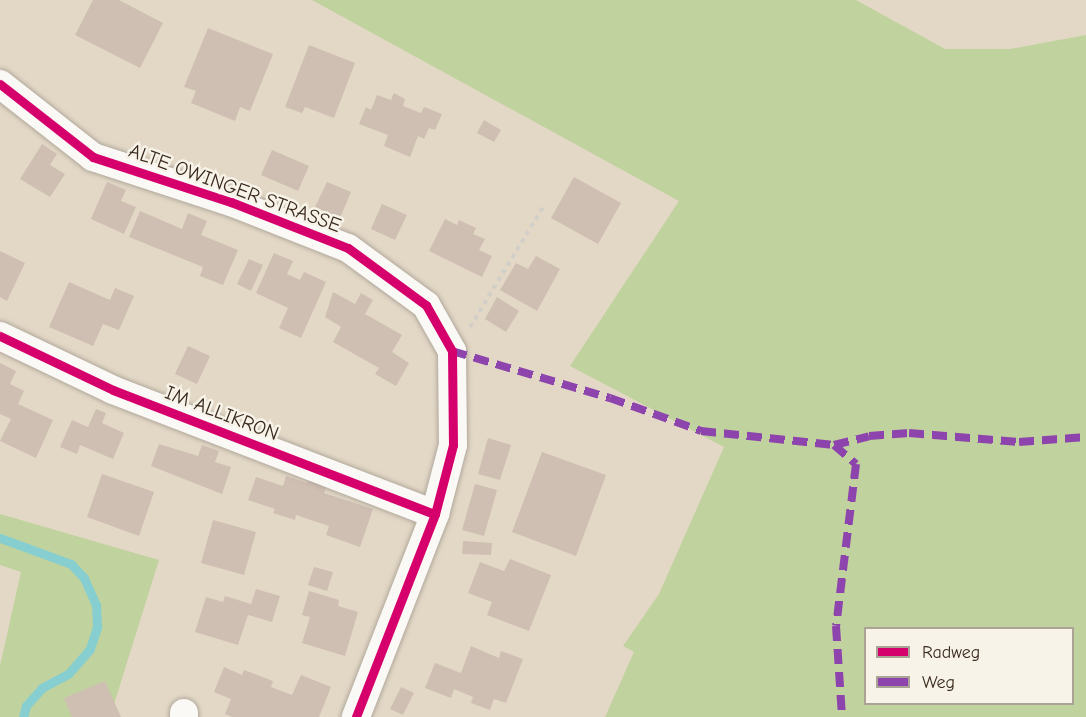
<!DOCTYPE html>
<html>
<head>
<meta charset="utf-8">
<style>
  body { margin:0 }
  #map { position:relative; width:1086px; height:717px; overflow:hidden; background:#e3d8c6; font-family:"Comic Neue",sans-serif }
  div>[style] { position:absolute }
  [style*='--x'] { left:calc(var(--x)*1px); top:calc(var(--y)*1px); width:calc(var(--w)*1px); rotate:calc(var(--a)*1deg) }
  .green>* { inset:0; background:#c0d29d }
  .stream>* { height:9px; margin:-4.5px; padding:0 4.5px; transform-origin:4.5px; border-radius:4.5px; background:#86ced0 }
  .building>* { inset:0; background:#cfbeb2 }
  .path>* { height:4px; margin-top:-2px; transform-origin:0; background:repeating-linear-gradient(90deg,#d2cfc9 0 4.5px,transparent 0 9px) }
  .roads { filter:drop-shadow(0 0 2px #b1a89c) drop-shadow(0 0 2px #b1a89c) }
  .minor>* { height:28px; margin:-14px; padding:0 14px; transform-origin:14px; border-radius:14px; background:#fbf9f6 }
  .quiet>* { height:8px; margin-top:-4px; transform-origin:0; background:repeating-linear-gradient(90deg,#8e44ad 0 15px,transparent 0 23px) }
  .cycleway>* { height:9px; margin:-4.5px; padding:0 4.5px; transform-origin:4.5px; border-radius:4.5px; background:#d6006c }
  span { translate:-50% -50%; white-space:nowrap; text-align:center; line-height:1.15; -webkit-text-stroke:5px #f7f3e8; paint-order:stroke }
  .street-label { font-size:20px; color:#3b2a1e }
  .legend { position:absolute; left:864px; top:627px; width:210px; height:78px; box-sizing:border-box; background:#f7f3e8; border:2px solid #aca397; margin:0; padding:8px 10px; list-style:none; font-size:18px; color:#3b2a1e }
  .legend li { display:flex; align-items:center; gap:12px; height:30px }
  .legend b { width:30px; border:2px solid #aca397 }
</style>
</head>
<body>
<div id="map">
  <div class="green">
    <div style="clip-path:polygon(evenodd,312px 0,856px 0,945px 49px,1010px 49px,1086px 35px,1086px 717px,605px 717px,634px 652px,623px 646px,659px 594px,724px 447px,570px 366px,679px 201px,312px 0,1072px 628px,1072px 704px,866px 704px,866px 628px,1072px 628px)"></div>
    <div style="clip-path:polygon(0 514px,159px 560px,110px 717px,0 717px,0 666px,21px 572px,0 565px)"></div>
  </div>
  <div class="stream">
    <div style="--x:0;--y:538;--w:76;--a:20.1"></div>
    <div style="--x:71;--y:564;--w:19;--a:47"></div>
    <div style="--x:84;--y:578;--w:30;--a:66"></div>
    <div style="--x:96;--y:605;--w:22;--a:87"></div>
    <div style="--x:97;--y:627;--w:23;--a:108"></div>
    <div style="--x:90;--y:649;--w:33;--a:131"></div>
    <div style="--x:68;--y:674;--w:30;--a:152"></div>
    <div style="--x:42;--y:688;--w:24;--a:132"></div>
    <div style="--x:26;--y:706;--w:11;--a:105"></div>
  </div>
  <div class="building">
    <div style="clip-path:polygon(93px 0,119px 0,163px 23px,140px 68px,75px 35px)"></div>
    <div style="clip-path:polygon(208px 28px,273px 54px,250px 111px,240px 107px,235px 121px,191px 103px,196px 91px,184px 87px)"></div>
    <div style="clip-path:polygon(309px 45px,355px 63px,334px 118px,305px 107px,302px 113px,285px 107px)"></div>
    <div style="clip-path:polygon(394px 93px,405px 99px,403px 106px,421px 113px,424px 107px,442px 114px,435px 130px,429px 128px,424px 139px,418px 136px,410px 157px,384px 146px,388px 135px,359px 124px,366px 107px,371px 110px,377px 95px,391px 100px)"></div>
    <div style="clip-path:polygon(484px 120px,501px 130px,494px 142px,477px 133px)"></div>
    <div style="clip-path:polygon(42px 144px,57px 154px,50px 165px,65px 174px,50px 197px,20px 179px)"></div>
    <div style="clip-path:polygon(272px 150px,309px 166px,298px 191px,261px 175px)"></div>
    <div style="clip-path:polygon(574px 177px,621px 203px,598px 244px,551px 218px)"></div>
    <div style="clip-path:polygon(107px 182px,126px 190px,121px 201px,136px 207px,124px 234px,91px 219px)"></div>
    <div style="clip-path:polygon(327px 182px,351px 192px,340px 218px,315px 207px)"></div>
    <div style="clip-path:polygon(382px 204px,407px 215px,395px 240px,371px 229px)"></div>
    <div style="clip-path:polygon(140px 211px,182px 229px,188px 213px,207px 221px,201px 235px,238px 250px,223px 285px,200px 276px,203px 267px,129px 237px)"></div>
    <div style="clip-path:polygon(445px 219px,457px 225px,459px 220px,476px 228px,473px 234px,485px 239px,479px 250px,492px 256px,482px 277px,429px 251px)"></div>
    <div style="clip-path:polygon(0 251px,25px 263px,7px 301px,0 297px)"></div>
    <div style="clip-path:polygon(274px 253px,293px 261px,287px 274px,300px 280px,304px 272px,326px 282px,301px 338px,279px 328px,288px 308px,256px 293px)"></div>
    <div style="clip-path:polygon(536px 256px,560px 269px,537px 311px,500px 290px,516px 263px,528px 269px)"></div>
    <div style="clip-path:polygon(249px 259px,263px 265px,251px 291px,237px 284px)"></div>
    <div style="clip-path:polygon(69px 282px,110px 300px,115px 288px,134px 296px,119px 330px,103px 324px,93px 346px,49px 327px)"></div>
    <div style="clip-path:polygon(333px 292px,355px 304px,361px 293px,373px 300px,365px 314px,402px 335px,392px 352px,409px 363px,396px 386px,375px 374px,379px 368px,333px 342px,341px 327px,325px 317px)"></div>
    <div style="clip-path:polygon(497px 297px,519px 311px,506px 332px,485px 319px)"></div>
    <div style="clip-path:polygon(188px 346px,210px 356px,197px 384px,175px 374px)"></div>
    <div style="clip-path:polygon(0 363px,16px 371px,10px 384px,24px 391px,18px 404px,53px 420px,36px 458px,0 441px,11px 419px,0 414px)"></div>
    <div style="clip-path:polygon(96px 409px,106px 413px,102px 423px,124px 433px,113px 459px,80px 445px,77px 454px,60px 447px,72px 420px,88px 427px)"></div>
    <div style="clip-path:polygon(488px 438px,511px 445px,500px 480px,478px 474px)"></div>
    <div style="clip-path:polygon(159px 444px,198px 456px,202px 445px,219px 451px,215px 462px,231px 467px,222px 494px,151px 466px)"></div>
    <div style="clip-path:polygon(542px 452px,606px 475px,576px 556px,512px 532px)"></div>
    <div style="clip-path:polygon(102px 474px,154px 492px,139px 536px,87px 517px)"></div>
    <div style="clip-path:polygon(310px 475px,328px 481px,324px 493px,373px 509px,360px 547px,326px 535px,329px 526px,296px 515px,295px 520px,273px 513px,275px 509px,248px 500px,256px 477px,283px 486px,286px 476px,307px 483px)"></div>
    <div style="clip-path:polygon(475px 484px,497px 490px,484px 536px,462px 530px)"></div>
    <div style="clip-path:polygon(213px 520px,256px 532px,244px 575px,201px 563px)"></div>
    <div style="clip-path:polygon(463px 541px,492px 543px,491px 555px,462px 554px)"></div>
    <div style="clip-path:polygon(510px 559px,551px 575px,529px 631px,487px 615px,492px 602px,468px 593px,480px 562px,504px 571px)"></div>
    <div style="clip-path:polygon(314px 567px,333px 572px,327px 591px,308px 585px)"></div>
    <div style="clip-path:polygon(256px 589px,280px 596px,272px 622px,248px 615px,238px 645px,195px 632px,206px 597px,223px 602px,225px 596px,251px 604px)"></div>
    <div style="clip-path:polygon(309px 591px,339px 600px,338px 606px,358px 612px,345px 656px,302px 643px,310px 617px,302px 615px)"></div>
    <div style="clip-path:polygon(471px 646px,499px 658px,501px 651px,523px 659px,506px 703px,494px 699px,490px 710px,471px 703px,473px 697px,454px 689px,451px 698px,425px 688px,435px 663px,461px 673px)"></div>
    <div style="clip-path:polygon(224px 667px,242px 675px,244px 670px,273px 681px,271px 687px,292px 695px,301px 675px,331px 687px,319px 717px,232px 717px,225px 714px,231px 699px,214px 692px)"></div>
    <div style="clip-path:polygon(105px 681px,121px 717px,72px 717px,64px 698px)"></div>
    <div style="clip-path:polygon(401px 687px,414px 693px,403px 715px,390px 709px)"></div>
  </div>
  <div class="path">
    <div style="--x:470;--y:327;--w:140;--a:-58.7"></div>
  </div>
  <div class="roads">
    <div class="minor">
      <div style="--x:0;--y:84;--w:118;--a:38.1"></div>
      <div style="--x:93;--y:157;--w:145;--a:18.1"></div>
      <div style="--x:231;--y:202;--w:126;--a:21.5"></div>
      <div style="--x:348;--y:248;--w:97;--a:36.2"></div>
      <div style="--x:426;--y:305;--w:53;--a:60.5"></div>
      <div style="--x:452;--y:351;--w:94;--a:89.4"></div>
      <div style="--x:453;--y:445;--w:71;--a:104.6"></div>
      <div style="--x:435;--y:514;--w:218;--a:111.3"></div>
      <div style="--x:0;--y:336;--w:125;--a:25.5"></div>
      <div style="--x:113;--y:390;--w:345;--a:21.1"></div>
      <div style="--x:184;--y:717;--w:4;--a:-90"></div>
    </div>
  </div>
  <div class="quiet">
    <div style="--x:452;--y:351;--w:165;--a:16.6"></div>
    <div style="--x:610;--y:398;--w:97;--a:19.9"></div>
    <div style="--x:701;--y:431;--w:134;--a:6"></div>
    <div style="--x:834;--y:445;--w:36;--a:-14"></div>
    <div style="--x:869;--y:436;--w:40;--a:-4.3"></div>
    <div style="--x:909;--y:433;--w:110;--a:4.7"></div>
    <div style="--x:1019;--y:442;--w:67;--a:-4.3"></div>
    <div style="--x:834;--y:445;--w:29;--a:41"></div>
    <div style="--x:856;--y:464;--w:163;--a:97"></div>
    <div style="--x:836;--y:626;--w:91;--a:86.2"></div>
  </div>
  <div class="cycleway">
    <div style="--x:0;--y:84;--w:118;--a:38.1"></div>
    <div style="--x:93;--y:157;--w:145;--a:18.1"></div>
    <div style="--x:231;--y:202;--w:126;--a:21.5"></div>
    <div style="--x:348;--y:248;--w:97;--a:36.2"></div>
    <div style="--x:426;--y:305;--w:53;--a:60.5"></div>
    <div style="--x:452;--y:351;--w:94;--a:89.4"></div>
    <div style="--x:453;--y:445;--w:71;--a:104.6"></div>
    <div style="--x:435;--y:514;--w:218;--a:111.3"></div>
    <div style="--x:0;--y:336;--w:125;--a:25.5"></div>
    <div style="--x:113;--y:390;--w:345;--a:21.1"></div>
  </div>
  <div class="street-label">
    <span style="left:235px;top:188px;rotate:20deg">ALTE OWINGER STRASSE</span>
    <span style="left:222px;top:413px;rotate:21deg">IM ALLIKRON</span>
  </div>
  <ul class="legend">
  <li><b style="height:8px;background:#d6006c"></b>Radweg</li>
  <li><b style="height:8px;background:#8e44ad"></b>Weg</li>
  </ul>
</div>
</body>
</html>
